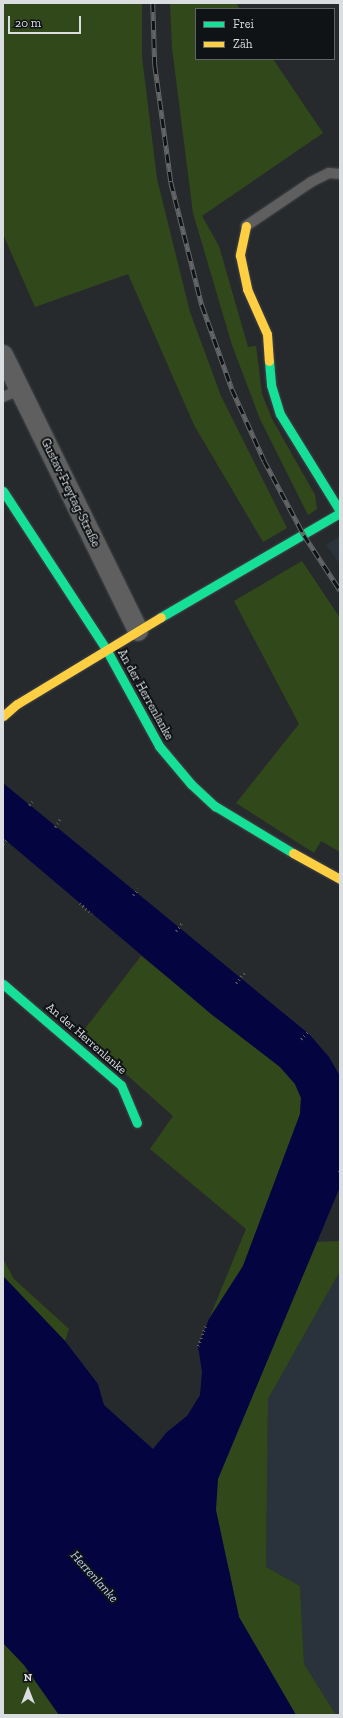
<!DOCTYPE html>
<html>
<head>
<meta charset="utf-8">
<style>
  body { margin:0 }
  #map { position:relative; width:343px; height:1718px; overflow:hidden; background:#272a2d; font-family:"Zilla Slab",serif }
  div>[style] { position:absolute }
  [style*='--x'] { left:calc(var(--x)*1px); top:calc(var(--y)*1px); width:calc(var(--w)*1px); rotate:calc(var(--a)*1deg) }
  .built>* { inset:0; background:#2a333b }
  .green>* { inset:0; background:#31491a }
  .water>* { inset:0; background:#040441 }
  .path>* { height:2.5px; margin-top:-1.25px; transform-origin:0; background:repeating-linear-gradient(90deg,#5d5d5e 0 1px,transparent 0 4px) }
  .roads { filter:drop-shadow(0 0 1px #444749) drop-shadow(0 0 1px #444749) }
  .lane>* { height:10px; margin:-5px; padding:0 5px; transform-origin:5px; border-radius:5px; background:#5f5f5f }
  .street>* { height:20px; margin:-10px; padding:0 10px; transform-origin:10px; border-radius:10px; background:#5f5f5f }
  .fast>* { height:9px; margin:-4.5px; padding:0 4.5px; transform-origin:4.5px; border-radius:4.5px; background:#16e098 }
  .slow>* { height:9px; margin:-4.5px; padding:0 4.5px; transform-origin:4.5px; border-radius:4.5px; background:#ffcf43 }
  .rail>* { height:4.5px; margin-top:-2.25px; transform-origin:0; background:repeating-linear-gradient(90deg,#101315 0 9px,#636566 0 18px); box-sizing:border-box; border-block:1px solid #636566 }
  span { translate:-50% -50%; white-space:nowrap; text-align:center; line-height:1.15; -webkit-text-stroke:4px #101315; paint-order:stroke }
  .street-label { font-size:12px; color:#dadee1 }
  .water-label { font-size:13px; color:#b9cef6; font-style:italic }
  .frame { position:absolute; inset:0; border:4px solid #dadee1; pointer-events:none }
  .legend { position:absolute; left:195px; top:8px; width:140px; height:52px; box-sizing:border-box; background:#101315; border:1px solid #616467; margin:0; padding:5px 7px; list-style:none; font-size:12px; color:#dadee1 }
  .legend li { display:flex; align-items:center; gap:8px; height:20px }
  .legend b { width:20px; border:1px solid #616467 }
  .north { position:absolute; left:8px; top:1670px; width:40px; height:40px; -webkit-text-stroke:3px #101315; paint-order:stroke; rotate:0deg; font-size:11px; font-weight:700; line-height:16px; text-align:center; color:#dadee1 }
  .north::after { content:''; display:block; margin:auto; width:14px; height:18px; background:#dadee1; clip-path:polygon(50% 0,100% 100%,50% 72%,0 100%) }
  .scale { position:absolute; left:8px; top:16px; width:73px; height:18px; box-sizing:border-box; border:2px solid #dadee1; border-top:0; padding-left:5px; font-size:12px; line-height:14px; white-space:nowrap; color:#dadee1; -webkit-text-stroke:3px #101315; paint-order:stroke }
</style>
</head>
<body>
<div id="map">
  <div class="built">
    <div style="clip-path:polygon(340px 536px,340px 564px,326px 545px)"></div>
    <div style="clip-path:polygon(340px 1271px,340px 1715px,336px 1715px,304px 1664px,300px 1586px,266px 1567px,268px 1399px)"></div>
  </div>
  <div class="green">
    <div style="clip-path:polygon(3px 3px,142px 3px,142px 57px,157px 179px,190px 312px,221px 396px,287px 528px,263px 542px,194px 425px,128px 274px,35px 307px,3px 234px)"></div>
    <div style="clip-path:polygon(170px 3px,236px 3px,240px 9px,196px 9px,196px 59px,273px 59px,323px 133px,202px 216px,219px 246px,248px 347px,256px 346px,262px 394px,272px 419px,315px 495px,317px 509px,308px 515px,260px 419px,232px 345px,193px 213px,172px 48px)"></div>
    <div style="clip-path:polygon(302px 561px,340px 618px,340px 852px,321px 841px,314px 853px,236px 803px,299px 724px,234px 601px)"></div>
    <div style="clip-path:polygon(141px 956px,280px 1067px,295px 1084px,301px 1098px,300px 1114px,243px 1266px,209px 1319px,246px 1229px,150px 1149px,173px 1116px,81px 1034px)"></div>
    <div style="clip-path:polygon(340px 1241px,340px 1271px,268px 1399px,266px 1567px,300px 1586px,304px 1664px,336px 1715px,296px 1715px,239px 1617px,229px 1570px,199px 1500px,220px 1471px,317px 1242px)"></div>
    <div style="clip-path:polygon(3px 1259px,14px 1279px,69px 1329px,65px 1341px,3px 1276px)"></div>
    <div style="clip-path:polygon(3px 1643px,24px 1665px,59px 1715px,3px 1715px)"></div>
  </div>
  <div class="water">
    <div style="clip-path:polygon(3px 783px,309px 1034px,329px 1057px,340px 1076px,340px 1187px,218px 1479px,216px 1510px,239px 1617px,296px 1715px,59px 1715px,24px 1665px,3px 1643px,3px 1276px,65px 1341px,98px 1384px,104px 1405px,153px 1449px,167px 1432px,187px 1416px,200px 1395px,202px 1372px,198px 1346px,209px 1319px,243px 1266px,300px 1114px,301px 1098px,295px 1084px,280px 1067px,211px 1014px,3px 838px)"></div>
  </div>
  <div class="path">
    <div style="--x:29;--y:805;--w:8;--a:-45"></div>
    <div style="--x:55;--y:827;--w:9;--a:-58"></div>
    <div style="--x:3;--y:844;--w:7;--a:-56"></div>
    <div style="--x:133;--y:895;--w:8;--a:-50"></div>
    <div style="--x:80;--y:903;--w:16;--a:43"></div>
    <div style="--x:176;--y:931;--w:10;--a:-53"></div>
    <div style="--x:236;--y:983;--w:13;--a:-51"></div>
    <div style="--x:301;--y:1039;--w:11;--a:-45"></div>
    <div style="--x:339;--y:1170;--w:1;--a:45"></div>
    <div style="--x:198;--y:1346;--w:23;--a:-70"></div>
  </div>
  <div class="roads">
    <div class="lane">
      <div style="--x:246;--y:226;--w:78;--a:-34.1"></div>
      <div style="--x:311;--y:182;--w:20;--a:-27"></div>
      <div style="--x:329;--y:173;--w:11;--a:5"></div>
      <div style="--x:3;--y:397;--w:17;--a:-24"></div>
    </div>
    <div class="street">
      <div style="--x:3;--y:355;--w:307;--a:63.9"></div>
    </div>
    <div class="fast">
      <div style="--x:269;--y:361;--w:24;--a:85"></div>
      <div style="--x:271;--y:385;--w:30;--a:73"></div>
      <div style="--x:280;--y:414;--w:114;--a:58.3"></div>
      <div style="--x:3;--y:491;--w:189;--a:56.9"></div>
      <div style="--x:106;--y:649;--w:111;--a:61.3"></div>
      <div style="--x:159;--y:746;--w:50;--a:49.9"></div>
      <div style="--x:191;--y:784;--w:33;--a:43"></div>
      <div style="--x:215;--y:806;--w:91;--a:31.1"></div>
      <div style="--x:161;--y:617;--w:207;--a:-30.2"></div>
      <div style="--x:3;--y:984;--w:155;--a:40.6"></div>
      <div style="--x:121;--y:1085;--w:41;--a:67.2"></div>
    </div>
    <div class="slow">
      <div style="--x:246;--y:226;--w:30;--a:102"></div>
      <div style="--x:240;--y:255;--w:35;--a:78"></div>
      <div style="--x:247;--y:289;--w:49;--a:66"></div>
      <div style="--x:267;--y:334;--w:27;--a:86"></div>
      <div style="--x:3;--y:716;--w:18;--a:-41"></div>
      <div style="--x:17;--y:704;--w:168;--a:-31.1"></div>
      <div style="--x:293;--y:853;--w:54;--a:29"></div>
    </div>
  </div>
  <div class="rail">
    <div style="--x:153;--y:3;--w:62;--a:88.2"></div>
    <div style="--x:155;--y:65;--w:118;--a:82.2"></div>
    <div style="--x:171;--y:182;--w:127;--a:75.9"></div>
    <div style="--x:202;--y:305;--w:89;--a:70.3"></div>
    <div style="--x:232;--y:389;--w:78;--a:65.7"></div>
    <div style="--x:264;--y:460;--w:85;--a:61.9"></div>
    <div style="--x:304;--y:535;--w:66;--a:56.8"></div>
  </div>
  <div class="street-label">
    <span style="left:70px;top:493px;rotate:64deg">Gustav-Freytag-Straße</span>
    <span style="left:145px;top:695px;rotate:61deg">An der Herrenlanke</span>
    <span style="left:86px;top:1039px;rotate:41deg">An der Herrenlanke</span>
  </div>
  <div class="water-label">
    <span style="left:94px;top:1577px;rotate:48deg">Herrenlanke</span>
  </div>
  <div class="frame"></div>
  <ul class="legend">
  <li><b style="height:5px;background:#16e098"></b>Frei</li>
  <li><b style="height:5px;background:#ffcf43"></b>Zäh</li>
  </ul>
  <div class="north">N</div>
  <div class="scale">20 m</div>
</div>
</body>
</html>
